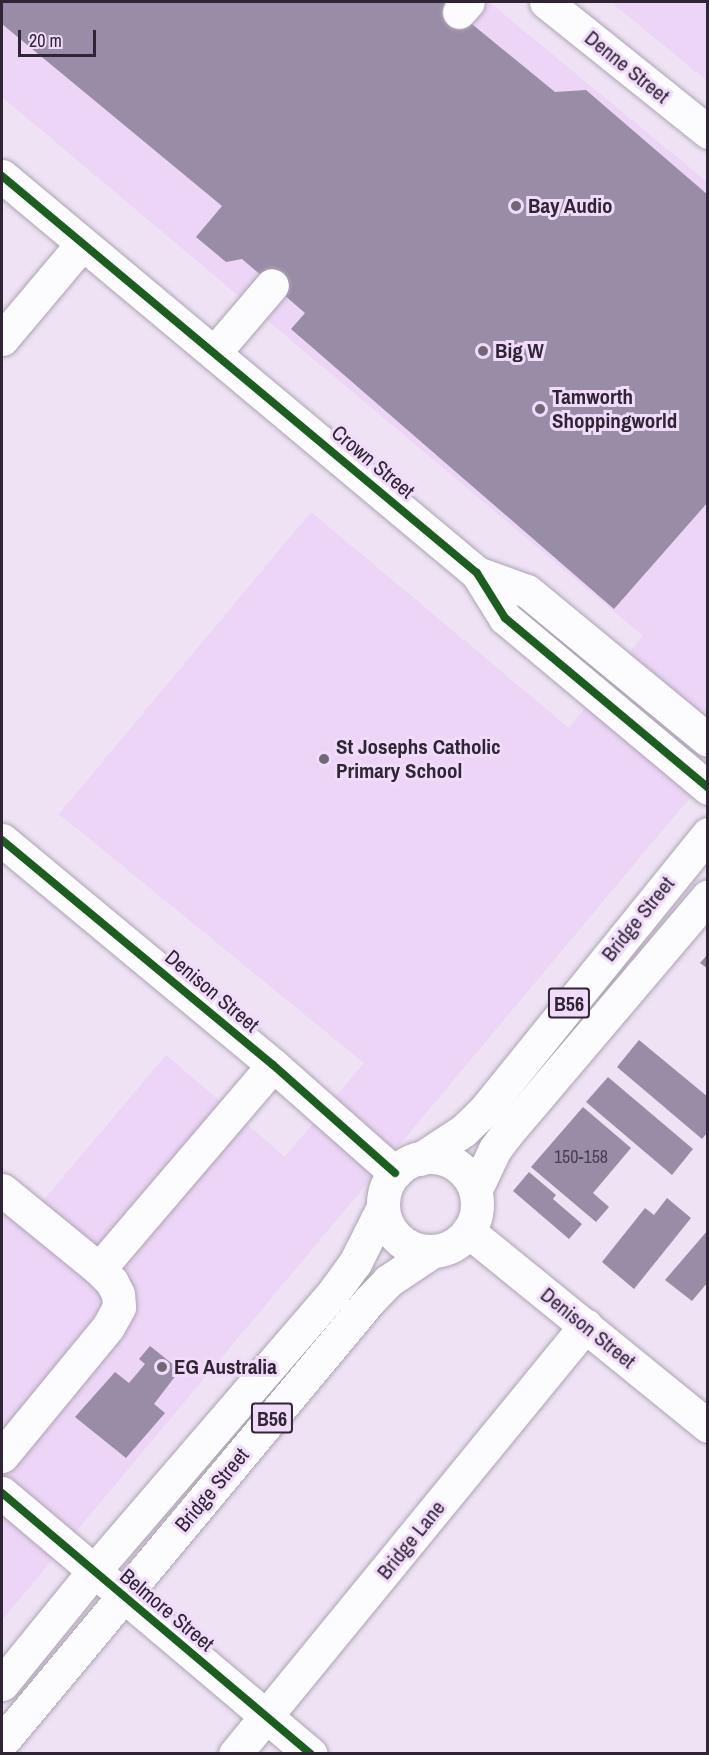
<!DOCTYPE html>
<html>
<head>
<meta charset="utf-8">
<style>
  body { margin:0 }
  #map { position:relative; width:709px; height:1755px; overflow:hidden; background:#eee2f4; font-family:"Archivo Narrow",sans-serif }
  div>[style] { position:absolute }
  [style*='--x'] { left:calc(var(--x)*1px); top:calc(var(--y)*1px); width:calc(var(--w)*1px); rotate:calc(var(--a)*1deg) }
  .built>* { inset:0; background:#ecd5f7 }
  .building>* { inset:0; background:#988ca6 }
  .roads { filter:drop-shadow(0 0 2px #ada3b2) drop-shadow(0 0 2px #ada3b2) }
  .minor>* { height:33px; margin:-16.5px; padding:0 16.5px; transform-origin:16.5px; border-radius:16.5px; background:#fcfbfd }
  .major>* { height:33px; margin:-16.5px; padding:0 16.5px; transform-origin:16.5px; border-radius:16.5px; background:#fcfbfd }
  .major>.ring { margin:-16.5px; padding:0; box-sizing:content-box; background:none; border:33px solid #fcfbfd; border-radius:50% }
  .cycleway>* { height:8px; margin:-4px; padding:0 4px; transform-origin:4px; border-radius:4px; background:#1b5e20 }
  .dots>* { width:16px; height:16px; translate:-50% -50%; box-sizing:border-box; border:3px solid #f1dbfb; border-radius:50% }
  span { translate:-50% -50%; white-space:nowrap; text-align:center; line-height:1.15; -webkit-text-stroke:6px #f1dbfb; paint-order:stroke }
  .number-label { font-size:18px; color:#493f50 }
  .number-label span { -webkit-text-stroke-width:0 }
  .shield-label span { padding:2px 4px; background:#f1dbfb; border:2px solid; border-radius:4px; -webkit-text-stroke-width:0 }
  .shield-label { font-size:20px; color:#2f2534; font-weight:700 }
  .street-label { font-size:21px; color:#2f2534 }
  .poi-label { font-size:21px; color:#2f2534; font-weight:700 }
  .left { translate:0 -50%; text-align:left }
  .frame { position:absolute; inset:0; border:3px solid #2f2534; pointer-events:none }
  .scale { position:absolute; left:18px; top:30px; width:78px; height:27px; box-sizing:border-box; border:3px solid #2f2534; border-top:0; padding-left:8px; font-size:18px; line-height:21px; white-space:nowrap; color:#2f2534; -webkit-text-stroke:4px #f1dbfb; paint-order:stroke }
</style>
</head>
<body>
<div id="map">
  <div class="built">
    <div style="clip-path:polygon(2px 2px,489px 2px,707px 182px,707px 777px,2px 1620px,2px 1169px,42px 1202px,166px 1055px,285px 1157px,364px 1063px,59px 814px,311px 512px,569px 728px,643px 636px,2px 97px)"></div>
    <div style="clip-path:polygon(611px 2px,707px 2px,707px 81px)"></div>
  </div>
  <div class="building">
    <div style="clip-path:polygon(2px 2px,445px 2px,555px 92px,586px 90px,708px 195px,708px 502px,614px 609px,291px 329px,305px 313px,242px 259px,226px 262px,196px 237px,222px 206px,2px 24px)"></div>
    <div style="clip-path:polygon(708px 954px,708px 969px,700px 963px)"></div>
    <div style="clip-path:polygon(639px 1040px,708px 1097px,708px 1132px,702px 1139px,617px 1067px)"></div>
    <div style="clip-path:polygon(608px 1077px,693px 1149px,672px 1175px,586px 1102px)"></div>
    <div style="clip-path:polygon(583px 1107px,631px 1148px,593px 1193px,609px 1207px,596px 1222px,531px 1167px)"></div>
    <div style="clip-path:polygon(529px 1172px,556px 1195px,553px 1199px,582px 1224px,569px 1239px,513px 1191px)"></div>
    <div style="clip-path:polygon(667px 1198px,691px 1218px,634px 1289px,602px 1262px,645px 1208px,654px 1215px)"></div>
    <div style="clip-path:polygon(708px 1230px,708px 1282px,692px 1301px,665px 1280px)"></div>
    <div style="clip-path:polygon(150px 1346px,180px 1370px,154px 1404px,165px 1413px,126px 1458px,75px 1417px,115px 1372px,129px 1383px,145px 1364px,139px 1359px)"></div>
  </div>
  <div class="roads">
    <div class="minor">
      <div style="--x:546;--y:2;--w:208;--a:38.7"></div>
      <div style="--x:459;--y:12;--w:13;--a:-48"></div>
      <div style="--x:2;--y:176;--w:619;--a:39.89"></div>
      <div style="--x:477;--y:573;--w:53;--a:58.1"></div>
      <div style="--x:505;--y:618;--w:265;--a:39.9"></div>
      <div style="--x:2;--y:339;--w:124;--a:-49.9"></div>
      <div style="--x:214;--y:353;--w:89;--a:-49.5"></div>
      <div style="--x:477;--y:573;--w:53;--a:19.8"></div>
      <div style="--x:527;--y:591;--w:234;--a:39.5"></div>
      <div style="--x:2;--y:840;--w:352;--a:39.7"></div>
      <div style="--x:273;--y:1065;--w:163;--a:41.5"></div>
      <div style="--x:468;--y:1231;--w:309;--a:39.1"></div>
      <div style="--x:99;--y:1269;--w:268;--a:-49.5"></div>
      <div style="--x:2;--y:1456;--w:167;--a:-50.6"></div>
      <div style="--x:108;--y:1327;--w:23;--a:-61"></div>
      <div style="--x:119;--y:1307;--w:13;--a:-94"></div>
      <div style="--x:118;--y:1294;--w:13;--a:-117"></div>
      <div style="--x:112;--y:1282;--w:18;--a:-135"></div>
      <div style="--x:99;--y:1269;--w:125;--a:-140.8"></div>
      <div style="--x:2;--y:1493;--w:404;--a:40.2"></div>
      <div style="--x:235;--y:1754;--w:554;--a:-50.71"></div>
    </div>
    <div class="major">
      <div class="ring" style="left:383px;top:1157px;width:61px;height:61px"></div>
      <div style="--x:420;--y:1159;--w:51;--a:-33.1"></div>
      <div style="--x:463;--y:1131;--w:28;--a:-44"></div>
      <div style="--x:483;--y:1112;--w:358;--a:-51"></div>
      <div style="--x:476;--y:1189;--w:44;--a:-64.6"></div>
      <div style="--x:495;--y:1149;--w:21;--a:-53"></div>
      <div style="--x:508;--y:1132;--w:309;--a:-49.7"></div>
      <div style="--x:2;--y:1684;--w:144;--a:-50.9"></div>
      <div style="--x:93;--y:1572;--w:368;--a:-49.3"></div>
      <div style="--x:333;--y:1293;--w:37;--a:-54"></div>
      <div style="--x:355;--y:1263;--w:60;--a:-63.4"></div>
      <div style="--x:2;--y:1742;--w:574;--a:-50.23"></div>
      <div style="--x:369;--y:1301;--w:28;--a:-46"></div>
      <div style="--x:388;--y:1281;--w:54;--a:-33.7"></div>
    </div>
  </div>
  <div class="cycleway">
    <div style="--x:2;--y:176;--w:619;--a:39.89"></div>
    <div style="--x:477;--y:573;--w:53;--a:58.1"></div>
    <div style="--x:505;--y:618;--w:265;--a:39.9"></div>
    <div style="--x:2;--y:840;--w:352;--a:39.7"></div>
    <div style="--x:273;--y:1065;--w:163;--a:41.5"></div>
    <div style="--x:2;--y:1493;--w:404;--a:40.2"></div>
  </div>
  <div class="dots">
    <div style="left:516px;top:206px;background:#726777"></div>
    <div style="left:483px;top:351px;background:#726777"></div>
    <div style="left:540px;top:409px;background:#726777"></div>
    <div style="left:324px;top:759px;background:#726777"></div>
    <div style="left:162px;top:1367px;background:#726777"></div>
  </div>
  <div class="number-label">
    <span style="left:581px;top:1157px">150-158</span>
  </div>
  <div class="shield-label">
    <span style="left:569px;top:1003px">B56</span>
    <span style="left:272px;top:1418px">B56</span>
  </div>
  <div class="street-label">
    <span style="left:627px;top:67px;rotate:39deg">Denne Street</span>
    <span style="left:373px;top:462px;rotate:40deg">Crown Street</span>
    <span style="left:638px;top:919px;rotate:-51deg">Bridge Street</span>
    <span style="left:212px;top:991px;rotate:40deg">Denison Street</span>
    <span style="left:588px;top:1328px;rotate:39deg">Denison Street</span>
    <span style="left:212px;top:1490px;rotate:-50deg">Bridge Street</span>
    <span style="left:411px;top:1540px;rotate:-51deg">Bridge Lane</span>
    <span style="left:167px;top:1610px;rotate:40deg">Belmore Street</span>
  </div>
  <div class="poi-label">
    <span class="left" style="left:528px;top:206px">Bay Audio</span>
    <span class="left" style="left:495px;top:351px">Big W</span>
    <span class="left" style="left:552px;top:409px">Tamworth<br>Shoppingworld</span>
    <span class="left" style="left:336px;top:759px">St Josephs Catholic<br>Primary School</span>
    <span class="left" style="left:174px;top:1367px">EG Australia</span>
  </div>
  <div class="frame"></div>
  <div class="scale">20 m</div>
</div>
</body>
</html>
